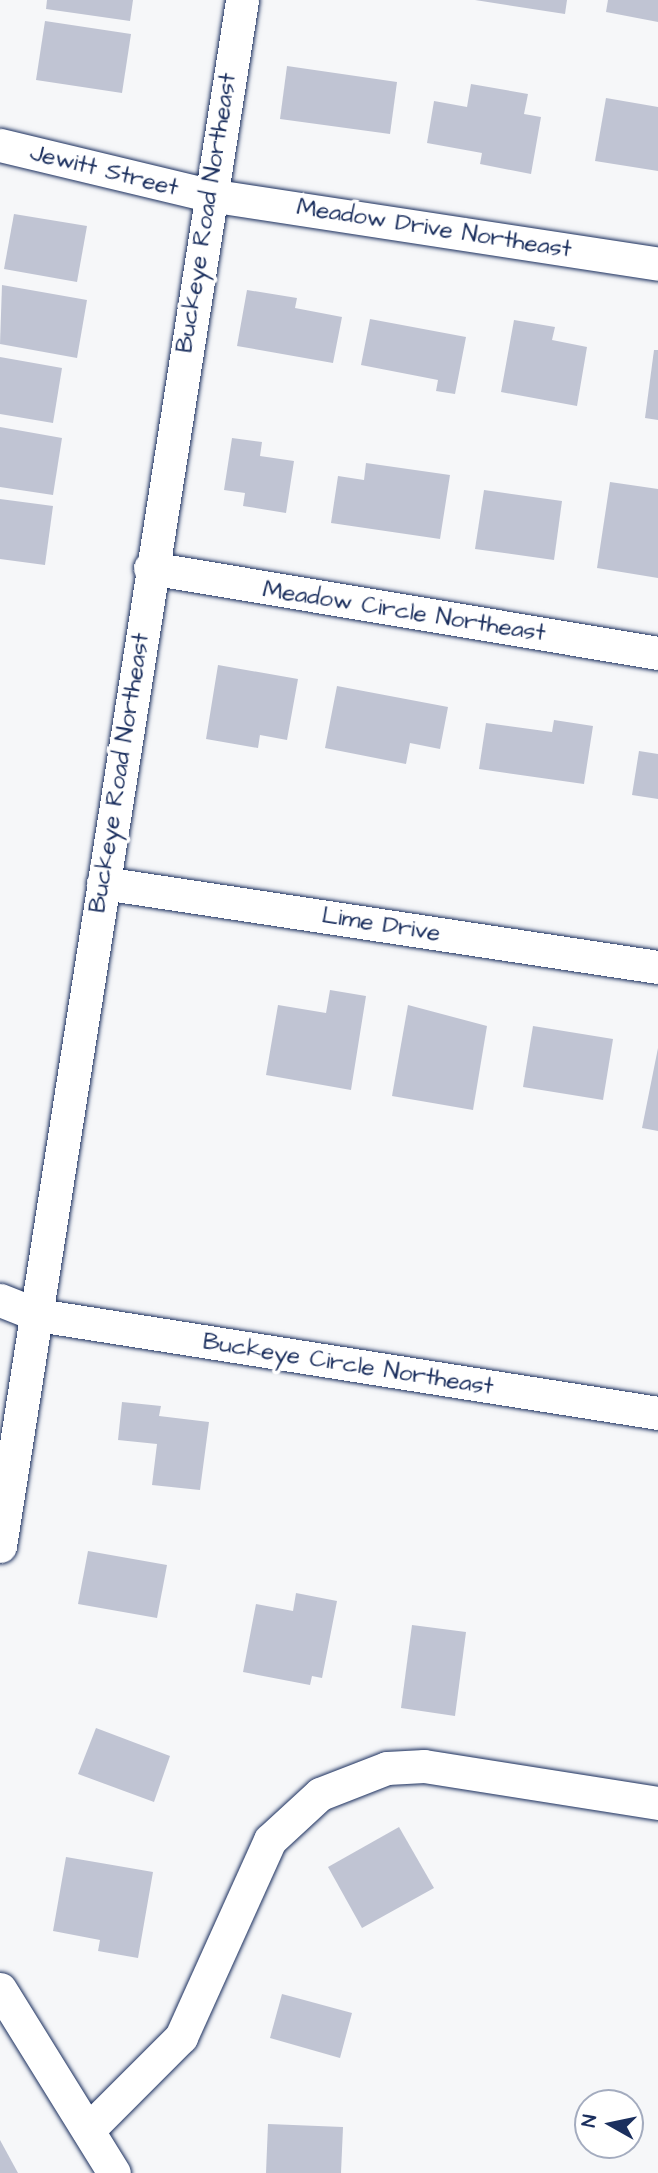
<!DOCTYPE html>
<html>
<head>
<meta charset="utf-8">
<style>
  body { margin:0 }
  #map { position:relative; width:658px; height:2173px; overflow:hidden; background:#f6f7f9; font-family:"Architects Daughter",sans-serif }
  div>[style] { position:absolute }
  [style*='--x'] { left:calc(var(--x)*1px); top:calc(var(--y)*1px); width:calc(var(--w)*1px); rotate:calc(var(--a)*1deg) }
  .building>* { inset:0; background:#c0c4d3 }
  .roads { filter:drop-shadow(0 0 2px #1b2f5e) drop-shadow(0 0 2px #1b2f5e) }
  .minor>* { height:33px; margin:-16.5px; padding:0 16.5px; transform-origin:16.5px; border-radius:16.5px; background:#fff }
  span { translate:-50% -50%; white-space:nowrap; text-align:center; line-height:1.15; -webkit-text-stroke:7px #fff; paint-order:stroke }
  .street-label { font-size:24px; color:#1b2f5e }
  .north { position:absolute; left:574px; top:2089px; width:70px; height:70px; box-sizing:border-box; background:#fff; border:2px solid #a4acbf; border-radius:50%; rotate:279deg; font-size:19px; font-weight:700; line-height:28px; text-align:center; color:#1b2f5e }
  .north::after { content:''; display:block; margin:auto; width:24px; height:32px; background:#1b2f5e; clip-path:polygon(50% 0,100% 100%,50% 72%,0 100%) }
</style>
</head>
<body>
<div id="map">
  <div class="building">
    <div style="clip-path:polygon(47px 0,133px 0,130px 21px,46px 9px)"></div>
    <div style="clip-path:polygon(475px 0,567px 0,565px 14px)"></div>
    <div style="clip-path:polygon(608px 0,658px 0,658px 22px,606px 12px)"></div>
    <div style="clip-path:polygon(45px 21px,131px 34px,122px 93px,36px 80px)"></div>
    <div style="clip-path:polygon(287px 66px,397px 82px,390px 134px,280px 119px)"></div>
    <div style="clip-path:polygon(471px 84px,528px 94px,524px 114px,541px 117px,531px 174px,480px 164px,482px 153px,427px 143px,434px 101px,467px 107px)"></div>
    <div style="clip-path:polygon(606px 98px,658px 107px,658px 171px,595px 161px)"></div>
    <div style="clip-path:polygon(14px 214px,87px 226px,77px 282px,4px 269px)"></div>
    <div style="clip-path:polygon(2px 285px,87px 300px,77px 358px,0 344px)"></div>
    <div style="clip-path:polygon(247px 290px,297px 298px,295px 308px,342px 317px,333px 363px,237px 346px)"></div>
    <div style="clip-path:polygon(370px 319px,466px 337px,455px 394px,436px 391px,438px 380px,361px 365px)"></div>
    <div style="clip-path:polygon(514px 320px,555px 327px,552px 340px,587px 347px,577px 406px,501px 392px)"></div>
    <div style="clip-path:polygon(654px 350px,658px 350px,658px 420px,645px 418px)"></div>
    <div style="clip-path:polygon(0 357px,62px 368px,53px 423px,0 414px)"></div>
    <div style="clip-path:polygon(0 427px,62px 438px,53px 495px,0 487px)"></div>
    <div style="clip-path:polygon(232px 438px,262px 442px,260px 456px,294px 461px,286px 513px,243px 506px,245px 493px,224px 490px)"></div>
    <div style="clip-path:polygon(366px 463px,450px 475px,440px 539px,331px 523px,338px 476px,364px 480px)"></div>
    <div style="clip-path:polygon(610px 482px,658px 489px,658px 578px,597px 568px)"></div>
    <div style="clip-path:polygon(484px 490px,562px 501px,554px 560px,475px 549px)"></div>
    <div style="clip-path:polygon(0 499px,53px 506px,45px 565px,0 559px)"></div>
    <div style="clip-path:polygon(218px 665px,298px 679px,287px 740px,260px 735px,258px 748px,206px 739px)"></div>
    <div style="clip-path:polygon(337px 686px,448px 707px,440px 749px,410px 743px,406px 764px,325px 748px)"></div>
    <div style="clip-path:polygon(554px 720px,593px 726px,584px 784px,479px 769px,486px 723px,552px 732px)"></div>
    <div style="clip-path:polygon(639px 751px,658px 754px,658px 799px,632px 795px)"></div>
    <div style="clip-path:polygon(330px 990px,366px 996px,351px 1090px,266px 1075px,278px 1005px,326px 1013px)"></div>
    <div style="clip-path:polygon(408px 1005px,487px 1026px,473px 1110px,392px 1096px)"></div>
    <div style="clip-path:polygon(533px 1026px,613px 1039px,603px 1100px,523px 1087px)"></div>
    <div style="clip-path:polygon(658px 1048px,658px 1131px,642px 1128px)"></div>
    <div style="clip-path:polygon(122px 1402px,161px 1406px,159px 1416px,209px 1422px,200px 1490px,152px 1485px,157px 1444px,118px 1440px)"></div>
    <div style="clip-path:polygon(88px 1551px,167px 1565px,157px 1618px,78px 1604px)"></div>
    <div style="clip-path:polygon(296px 1593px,337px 1601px,322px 1678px,312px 1676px,310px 1685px,243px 1672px,256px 1604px,293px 1611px)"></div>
    <div style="clip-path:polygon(412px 1625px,466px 1632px,455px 1716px,401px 1708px)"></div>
    <div style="clip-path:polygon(96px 1728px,170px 1756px,154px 1802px,78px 1774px)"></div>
    <div style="clip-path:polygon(399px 1827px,434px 1888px,362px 1928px,328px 1867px)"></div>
    <div style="clip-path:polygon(66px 1857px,153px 1872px,138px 1958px,98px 1951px,100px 1940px,53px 1931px)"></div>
    <div style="clip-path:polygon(282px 1994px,352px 2013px,340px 2058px,270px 2038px)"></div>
    <div style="clip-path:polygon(268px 2124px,343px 2127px,341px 2173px,266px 2173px)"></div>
    <div style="clip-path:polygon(0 2140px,18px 2173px,0 2173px)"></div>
  </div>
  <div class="roads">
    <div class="minor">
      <div style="--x:0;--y:145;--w:215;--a:13.5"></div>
      <div style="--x:209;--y:195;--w:454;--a:8.7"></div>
      <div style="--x:150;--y:568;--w:515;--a:9.5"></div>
      <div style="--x:103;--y:883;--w:561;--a:8.61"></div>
      <div style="--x:0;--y:1300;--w:41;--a:21.5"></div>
      <div style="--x:38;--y:1315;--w:628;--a:8.98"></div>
      <div style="--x:0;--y:1546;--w:1565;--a:-81.1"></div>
      <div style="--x:0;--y:1989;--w:216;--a:58.2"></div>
      <div style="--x:88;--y:2130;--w:132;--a:-45"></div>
      <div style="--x:181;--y:2037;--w:216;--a:-65.7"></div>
      <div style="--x:270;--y:1840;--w:68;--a:-42.6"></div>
      <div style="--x:320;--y:1794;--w:72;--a:-21.2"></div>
      <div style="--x:387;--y:1768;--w:37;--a:-3"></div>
      <div style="--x:424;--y:1766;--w:237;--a:9"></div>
    </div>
  </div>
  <div class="street-label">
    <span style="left:104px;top:171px;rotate:14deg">Jewitt Street</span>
    <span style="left:207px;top:213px;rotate:-81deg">Buckeye Road Northeast</span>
    <span style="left:434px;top:229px;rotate:9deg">Meadow Drive Northeast</span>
    <span style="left:404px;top:612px;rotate:9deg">Meadow Circle Northeast</span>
    <span style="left:120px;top:773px;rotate:-81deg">Buckeye Road Northeast</span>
    <span style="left:381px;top:925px;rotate:9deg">Lime Drive</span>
    <span style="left:348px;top:1365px;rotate:9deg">Buckeye Circle Northeast</span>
  </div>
  <div class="north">N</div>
</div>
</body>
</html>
